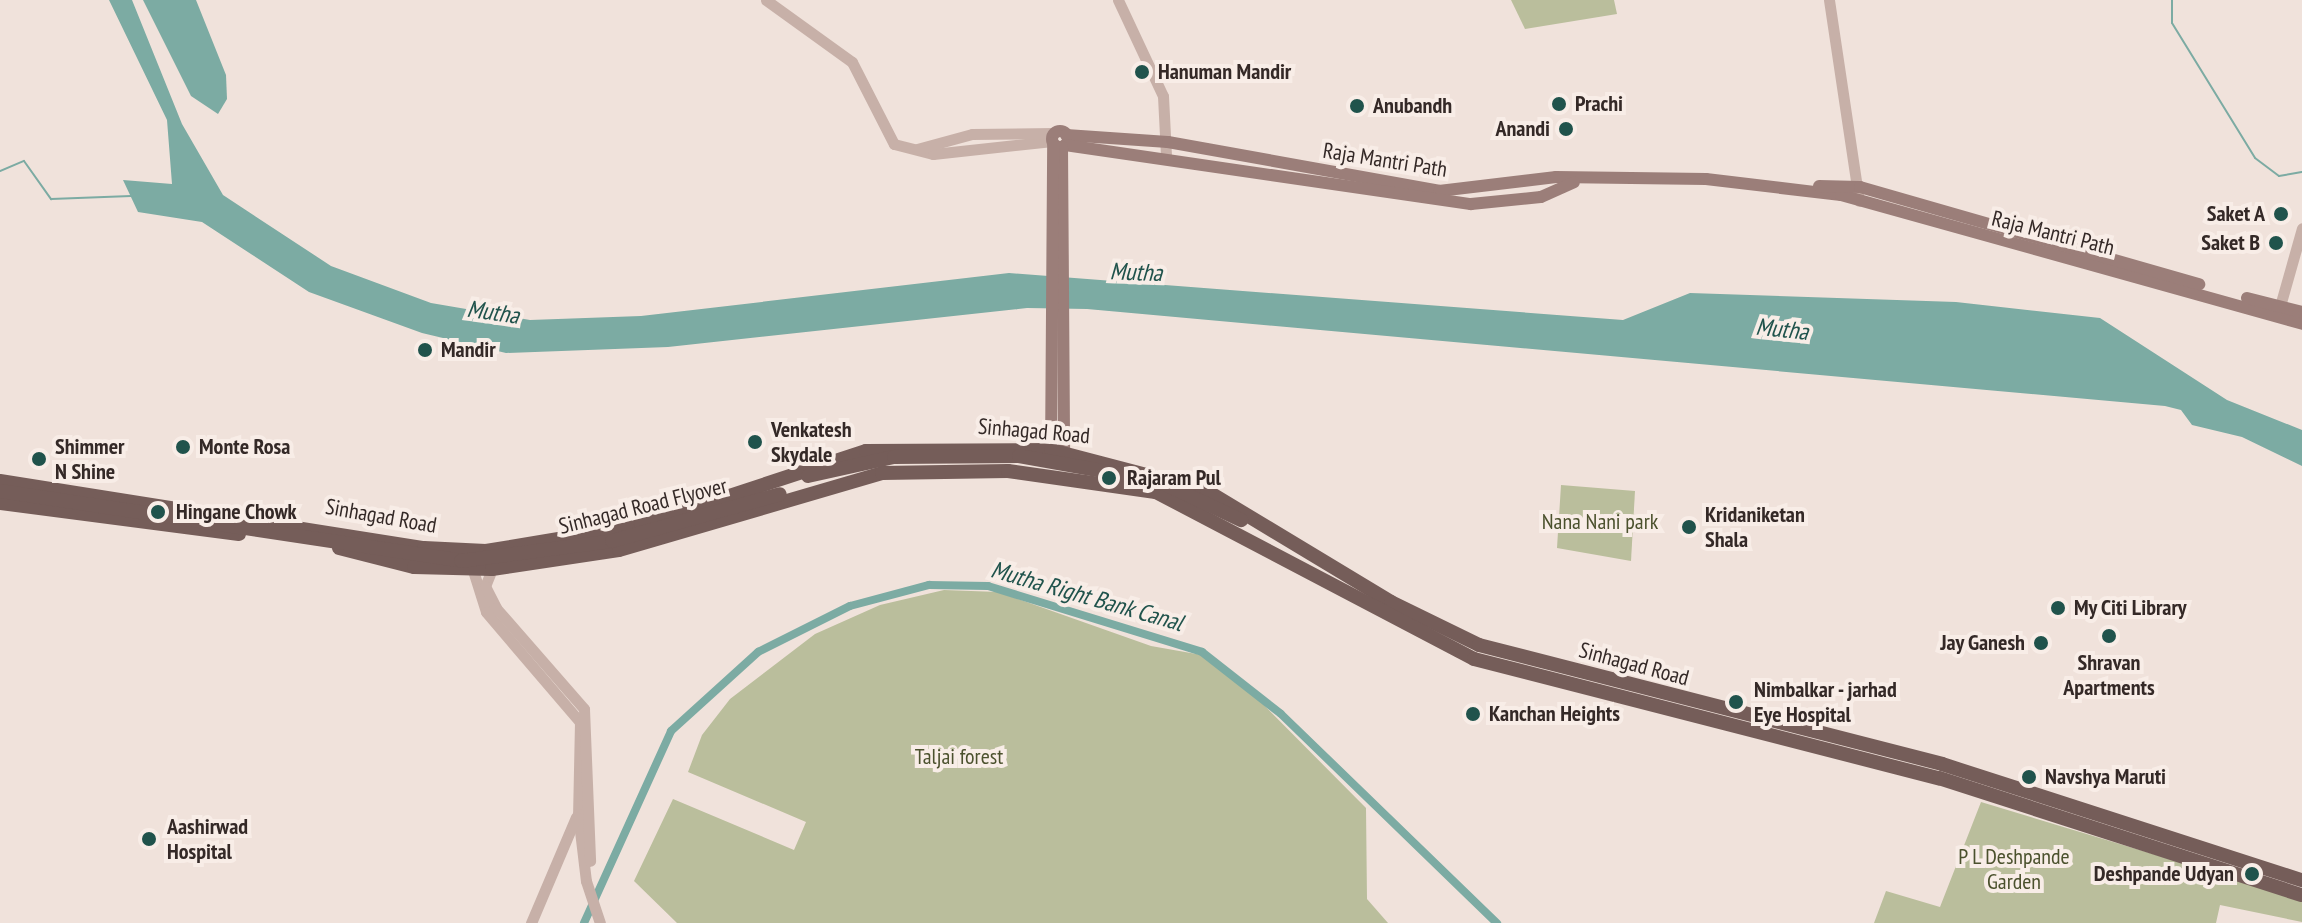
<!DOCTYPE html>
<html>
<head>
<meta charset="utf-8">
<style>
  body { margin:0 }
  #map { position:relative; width:2302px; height:923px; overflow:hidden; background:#f0e2db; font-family:"PT Sans Narrow",sans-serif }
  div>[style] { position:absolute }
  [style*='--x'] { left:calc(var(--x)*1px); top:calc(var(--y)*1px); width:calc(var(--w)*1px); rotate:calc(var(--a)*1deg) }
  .green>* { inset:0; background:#babe9c }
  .water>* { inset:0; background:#7caba3 }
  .stream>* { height:2px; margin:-1px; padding:0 1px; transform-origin:1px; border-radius:1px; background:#7caba3 }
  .canal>* { height:8px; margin:-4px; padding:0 4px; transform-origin:4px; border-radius:4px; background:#7caba3 }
  .tertiary>* { height:11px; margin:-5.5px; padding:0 5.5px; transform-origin:5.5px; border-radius:5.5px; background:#c7b0a8 }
  .secondary>* { height:12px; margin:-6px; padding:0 6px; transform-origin:6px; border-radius:6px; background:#9b7e79 }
  .secondary>.ring { margin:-6px; padding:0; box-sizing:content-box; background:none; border:12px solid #9b7e79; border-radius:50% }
  .primary>* { height:14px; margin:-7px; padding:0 7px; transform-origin:7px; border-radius:7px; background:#755d59 }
  .primary-bridge>* { height:14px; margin:-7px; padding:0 7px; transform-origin:7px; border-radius:7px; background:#755d59 }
  .dots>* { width:22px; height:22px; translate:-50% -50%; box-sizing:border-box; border:4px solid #f8ede7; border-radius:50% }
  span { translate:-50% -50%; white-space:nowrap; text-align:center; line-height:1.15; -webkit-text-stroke:8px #f8ede7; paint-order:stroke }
  .poi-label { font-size:22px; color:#342927; font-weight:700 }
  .left { translate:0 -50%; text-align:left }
  .right { translate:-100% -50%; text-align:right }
  .street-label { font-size:22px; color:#342927 }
  .park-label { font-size:22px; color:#4b512d }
  .water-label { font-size:24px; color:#20534c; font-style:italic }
</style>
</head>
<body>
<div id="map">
  <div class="green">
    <div style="clip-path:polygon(1511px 0,1614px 0,1617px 14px,1525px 29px)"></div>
    <div style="clip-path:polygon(1561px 485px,1635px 491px,1631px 561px,1557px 548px)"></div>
    <div style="clip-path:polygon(944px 590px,998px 592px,1151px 646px,1202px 655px,1239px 680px,1366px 808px,1367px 899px,1388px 923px,677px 923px,634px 881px,673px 799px,794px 850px,806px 822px,688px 772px,702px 735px,730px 699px,815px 634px,880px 605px)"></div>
    <div style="clip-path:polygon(1981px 802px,2302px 899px,2302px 922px,2220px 905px,2216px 923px,1874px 923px,1886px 891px,1940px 907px)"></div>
  </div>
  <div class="water">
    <div style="clip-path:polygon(109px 0,132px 0,182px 124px,223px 195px,331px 266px,431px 303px,530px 320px,641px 316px,1009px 273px,1623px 320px,1690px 293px,1956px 302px,2100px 318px,2227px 400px,2302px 430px,2302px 466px,2242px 437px,2192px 425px,2181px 410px,2165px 406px,1087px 309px,1027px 308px,668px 347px,506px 353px,422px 333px,309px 292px,202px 222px,138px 212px,123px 180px,172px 184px,167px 120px)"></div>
    <div style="clip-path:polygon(143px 0,196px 0,226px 75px,227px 99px,218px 114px,191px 96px)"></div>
  </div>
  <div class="stream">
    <div style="--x:2172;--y:0;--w:23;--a:90"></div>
    <div style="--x:2172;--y:23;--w:158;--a:58.4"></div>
    <div style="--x:2255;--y:158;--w:30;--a:37"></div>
    <div style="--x:2279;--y:176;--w:23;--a:-10"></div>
    <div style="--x:0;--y:171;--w:26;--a:-23"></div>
    <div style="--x:24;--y:161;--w:47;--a:54.6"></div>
    <div style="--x:51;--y:199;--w:80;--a:-2.1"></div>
  </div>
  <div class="canal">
    <div style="--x:584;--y:923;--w:211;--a:-65.6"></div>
    <div style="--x:671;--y:731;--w:118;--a:-42.2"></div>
    <div style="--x:758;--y:652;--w:103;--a:-26.6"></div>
    <div style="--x:850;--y:606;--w:82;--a:-14.9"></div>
    <div style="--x:929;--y:585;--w:59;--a:1"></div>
    <div style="--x:988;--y:586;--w:224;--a:17.1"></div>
    <div style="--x:1202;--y:652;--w:100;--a:38.1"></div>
    <div style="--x:1281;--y:714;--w:301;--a:44.1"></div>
  </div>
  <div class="tertiary">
    <div style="--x:766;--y:0;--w:106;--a:35.8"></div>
    <div style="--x:852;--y:62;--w:92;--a:62.9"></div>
    <div style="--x:894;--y:144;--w:40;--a:14.4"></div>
    <div style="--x:933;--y:154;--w:120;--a:-6.2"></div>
    <div style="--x:1118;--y:0;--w:106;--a:64.9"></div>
    <div style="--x:1163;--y:96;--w:59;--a:87.1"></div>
    <div style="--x:1829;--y:0;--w:203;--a:81.5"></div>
    <div style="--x:917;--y:149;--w:57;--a:-15.3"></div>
    <div style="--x:972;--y:134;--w:83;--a:-0.7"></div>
    <div style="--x:2278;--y:313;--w:88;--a:-74.2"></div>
    <div style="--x:471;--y:564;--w:50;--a:72.6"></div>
    <div style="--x:486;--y:612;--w:145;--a:49.5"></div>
    <div style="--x:580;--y:722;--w:92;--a:91.2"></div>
    <div style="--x:578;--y:814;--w:67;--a:83.2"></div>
    <div style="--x:586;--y:881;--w:44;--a:71.6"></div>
    <div style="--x:492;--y:569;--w:18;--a:112"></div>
    <div style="--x:485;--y:586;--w:25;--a:63"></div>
    <div style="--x:496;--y:608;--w:134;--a:48.9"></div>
    <div style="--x:584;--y:709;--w:152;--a:87.7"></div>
    <div style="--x:531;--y:923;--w:115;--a:-67"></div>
  </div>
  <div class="secondary">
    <div class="ring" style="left:1052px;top:131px;width:4px;height:4px"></div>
    <div style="--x:1066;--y:135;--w:102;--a:3.9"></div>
    <div style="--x:1168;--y:142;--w:275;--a:10.2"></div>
    <div style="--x:1439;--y:191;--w:118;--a:-6.8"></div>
    <div style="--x:1556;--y:177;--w:150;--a:0.8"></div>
    <div style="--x:1706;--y:179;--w:136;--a:6.8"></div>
    <div style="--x:1841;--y:195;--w:479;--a:15.6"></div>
    <div style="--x:1065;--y:145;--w:410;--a:8.3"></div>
    <div style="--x:1471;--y:204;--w:70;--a:-5.7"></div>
    <div style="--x:1541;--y:197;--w:36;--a:-24"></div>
    <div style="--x:1062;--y:147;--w:312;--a:89.6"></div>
    <div style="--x:1819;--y:186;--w:41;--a:1.4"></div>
    <div style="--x:1860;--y:187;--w:353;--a:16"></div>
    <div style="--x:2247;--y:298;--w:57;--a:14.3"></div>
    <div style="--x:1051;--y:456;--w:313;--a:-89.6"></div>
  </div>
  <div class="primary">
    <div style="--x:0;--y:481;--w:429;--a:9"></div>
    <div style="--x:424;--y:548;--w:62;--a:2.8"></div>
    <div style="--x:486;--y:551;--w:157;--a:-9.5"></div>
    <div style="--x:641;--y:525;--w:237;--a:-18.2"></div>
    <div style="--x:866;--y:451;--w:185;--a:-0.3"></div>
    <div style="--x:1051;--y:450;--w:161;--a:14.7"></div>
    <div style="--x:1207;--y:491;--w:215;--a:31.1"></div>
    <div style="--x:1391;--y:602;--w:98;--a:26"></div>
    <div style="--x:1479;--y:645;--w:478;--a:14.4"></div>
    <div style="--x:1942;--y:764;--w:378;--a:17.9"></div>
    <div style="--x:0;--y:503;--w:241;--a:7.4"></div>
    <div style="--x:339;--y:548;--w:77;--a:14.2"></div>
    <div style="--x:414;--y:567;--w:78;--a:1.5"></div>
    <div style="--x:492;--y:569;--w:128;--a:-8.5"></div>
    <div style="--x:619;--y:550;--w:274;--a:-16.3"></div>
    <div style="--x:882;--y:473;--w:126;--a:-0.9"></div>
    <div style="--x:1008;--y:471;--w:149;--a:8.1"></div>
    <div style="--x:1156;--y:492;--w:359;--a:27.7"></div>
    <div style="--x:1474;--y:659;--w:480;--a:14.4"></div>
    <div style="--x:1939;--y:778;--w:381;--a:17.9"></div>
  </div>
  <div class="primary-bridge">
    <div style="--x:808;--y:476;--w:88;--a:-12.5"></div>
    <div style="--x:894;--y:457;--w:125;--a:-0.5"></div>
    <div style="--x:1019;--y:456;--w:141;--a:10.2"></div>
    <div style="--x:1158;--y:481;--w:92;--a:25.2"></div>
    <div style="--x:0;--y:491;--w:466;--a:8.6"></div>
    <div style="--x:461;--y:561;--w:152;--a:-7.5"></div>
    <div style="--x:612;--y:541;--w:174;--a:-15.6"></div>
  </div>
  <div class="dots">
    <div style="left:1142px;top:72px;background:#20534c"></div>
    <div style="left:1559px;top:104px;background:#20534c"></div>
    <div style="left:1357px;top:106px;background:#20534c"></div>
    <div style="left:1566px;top:129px;background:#20534c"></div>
    <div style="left:2281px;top:214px;background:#20534c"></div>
    <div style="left:2276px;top:243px;background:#20534c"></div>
    <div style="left:425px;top:350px;background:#20534c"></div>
    <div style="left:755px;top:442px;background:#20534c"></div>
    <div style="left:183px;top:447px;background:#20534c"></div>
    <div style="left:39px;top:459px;background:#20534c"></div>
    <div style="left:1109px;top:478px;background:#20534c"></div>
    <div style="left:158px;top:512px;background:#20534c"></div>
    <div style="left:1689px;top:527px;background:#20534c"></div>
    <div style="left:2058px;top:608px;background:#20534c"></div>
    <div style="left:2109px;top:636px;background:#20534c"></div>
    <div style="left:2041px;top:643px;background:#20534c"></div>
    <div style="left:1736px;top:702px;background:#20534c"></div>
    <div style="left:1473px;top:714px;background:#20534c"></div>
    <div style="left:2029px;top:777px;background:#20534c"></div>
    <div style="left:149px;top:839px;background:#20534c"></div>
    <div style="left:2252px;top:874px;background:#20534c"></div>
  </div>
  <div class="poi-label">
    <span class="left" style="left:1158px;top:72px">Hanuman Mandir</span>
    <span class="left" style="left:1575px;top:104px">Prachi</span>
    <span class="left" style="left:1373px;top:106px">Anubandh</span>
    <span class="right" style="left:1550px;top:129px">Anandi</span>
    <span class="right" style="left:2265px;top:214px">Saket A</span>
    <span class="right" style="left:2260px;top:243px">Saket B</span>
    <span class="left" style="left:441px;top:350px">Mandir</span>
    <span class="left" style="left:771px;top:442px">Venkatesh<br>Skydale</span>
    <span class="left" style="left:55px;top:459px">Shimmer<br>N Shine</span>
    <span class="left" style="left:199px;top:447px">Monte Rosa</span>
    <span class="left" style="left:1127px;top:478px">Rajaram Pul</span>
    <span class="left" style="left:176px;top:512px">Hingane Chowk</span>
    <span class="left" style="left:1705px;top:527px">Kridaniketan<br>Shala</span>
    <span class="left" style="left:2074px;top:608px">My Citi Library</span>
    <span class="right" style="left:2025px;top:643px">Jay Ganesh</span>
    <span style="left:2109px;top:675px">Shravan<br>Apartments</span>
    <span class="left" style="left:1754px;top:702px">Nimbalkar - jarhad<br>Eye Hospital</span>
    <span class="left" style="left:1489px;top:714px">Kanchan Heights</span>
    <span class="left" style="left:2045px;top:777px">Navshya Maruti</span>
    <span class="left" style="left:167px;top:839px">Aashirwad<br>Hospital</span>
    <span class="right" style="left:2234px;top:874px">Deshpande Udyan</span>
  </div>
  <div class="street-label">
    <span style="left:1385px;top:160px;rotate:9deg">Raja Mantri Path</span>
    <span style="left:2053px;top:233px;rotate:14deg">Raja Mantri Path</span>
    <span style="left:1034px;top:431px;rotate:5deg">Sinhagad Road</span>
    <span style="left:643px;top:506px;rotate:-14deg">Sinhagad Road Flyover</span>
    <span style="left:381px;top:516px;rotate:10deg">Sinhagad Road</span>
    <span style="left:1634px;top:664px;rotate:15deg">Sinhagad Road</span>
  </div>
  <div class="park-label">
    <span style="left:1600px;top:522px">Nana Nani park</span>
    <span style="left:959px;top:757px">Taljai forest</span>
    <span style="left:2014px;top:869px">P L Deshpande<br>Garden</span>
  </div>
  <div class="water-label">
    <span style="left:1136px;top:272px;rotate:2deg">Mutha</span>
    <span style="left:493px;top:312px;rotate:8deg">Mutha</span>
    <span style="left:1782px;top:329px;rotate:6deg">Mutha</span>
    <span style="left:1087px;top:596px;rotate:16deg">Mutha Right Bank Canal</span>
  </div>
</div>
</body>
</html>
